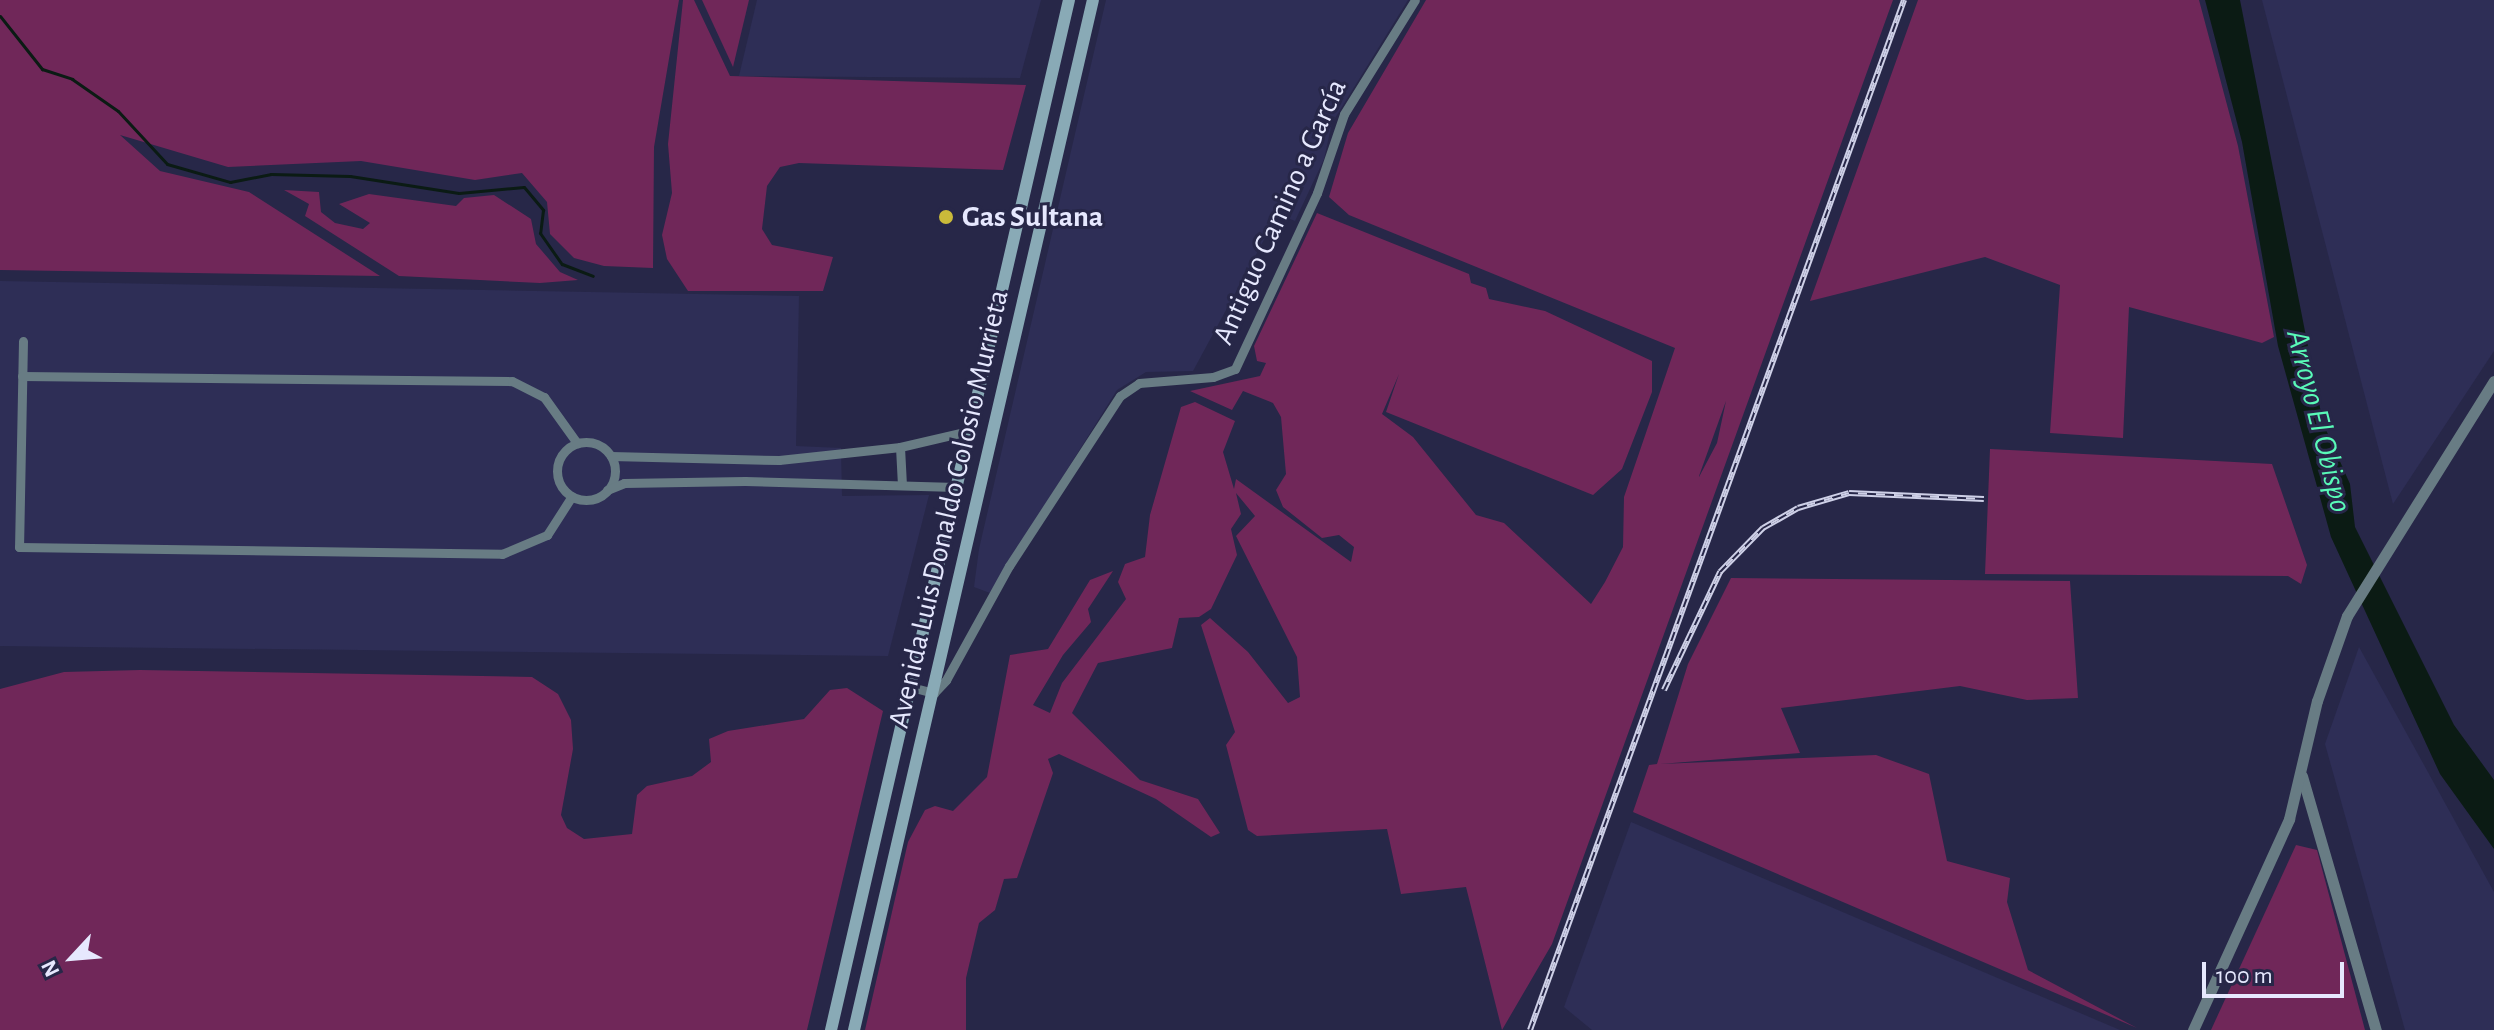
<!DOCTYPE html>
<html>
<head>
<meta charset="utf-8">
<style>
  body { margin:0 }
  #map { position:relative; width:2494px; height:1030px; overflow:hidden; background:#272748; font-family:"Alegreya Sans",sans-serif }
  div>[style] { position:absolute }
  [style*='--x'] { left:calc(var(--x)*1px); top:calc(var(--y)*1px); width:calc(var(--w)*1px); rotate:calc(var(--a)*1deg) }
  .built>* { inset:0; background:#2e2e56 }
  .green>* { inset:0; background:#702759 }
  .water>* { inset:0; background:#0b1b14 }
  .stream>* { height:3px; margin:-1.5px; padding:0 1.5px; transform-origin:1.5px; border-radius:1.5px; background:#0b1b14 }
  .minor>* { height:9px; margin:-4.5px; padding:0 4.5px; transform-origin:4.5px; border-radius:4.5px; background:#687c84 }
  .minor>.ring { margin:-4.5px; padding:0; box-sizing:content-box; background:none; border:9px solid #687c84; border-radius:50% }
  .tertiary>* { height:11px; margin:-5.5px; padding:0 5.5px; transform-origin:5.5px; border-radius:5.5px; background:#687c84 }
  .secondary>* { height:12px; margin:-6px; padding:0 6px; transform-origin:6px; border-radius:6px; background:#89aab6 }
  .rail>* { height:6px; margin-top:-3px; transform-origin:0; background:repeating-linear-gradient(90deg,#272748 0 9px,#ced0e7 0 18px); box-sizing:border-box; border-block:2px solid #ced0e7 }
  .dots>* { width:22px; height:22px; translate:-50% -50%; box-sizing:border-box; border:4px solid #272748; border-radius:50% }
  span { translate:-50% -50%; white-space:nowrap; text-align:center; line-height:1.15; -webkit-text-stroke:6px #272748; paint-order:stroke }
  .street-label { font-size:30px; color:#e6e8fe }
  .poi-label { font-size:30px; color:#e6e8fe; font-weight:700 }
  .left { translate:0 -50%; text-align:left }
  .water-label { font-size:32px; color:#59fab8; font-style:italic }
  .north { position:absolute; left:32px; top:918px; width:80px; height:80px; -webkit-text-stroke:6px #272748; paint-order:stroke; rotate:244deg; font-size:22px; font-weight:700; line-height:32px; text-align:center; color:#e6e8fe }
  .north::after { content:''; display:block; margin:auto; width:28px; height:36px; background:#e6e8fe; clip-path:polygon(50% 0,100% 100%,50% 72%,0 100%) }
  .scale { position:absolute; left:2202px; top:962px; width:142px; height:36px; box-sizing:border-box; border:4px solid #e6e8fe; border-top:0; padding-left:10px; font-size:24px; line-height:28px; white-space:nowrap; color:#e6e8fe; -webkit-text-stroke:6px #272748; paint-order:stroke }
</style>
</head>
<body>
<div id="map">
  <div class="built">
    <div style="clip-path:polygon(757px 0,1041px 0,1020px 78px,739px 76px)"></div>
    <div style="clip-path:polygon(1106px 0,1408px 0,1332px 123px,1324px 159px,1295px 221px,1278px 214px,1193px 371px,1146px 372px,1117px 390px,990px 593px,974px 587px,979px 549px)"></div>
    <div style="clip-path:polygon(2262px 0,2494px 0,2494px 351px,2393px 504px)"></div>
    <div style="clip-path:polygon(0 281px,799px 296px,796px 446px,841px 448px,842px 496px,929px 495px,888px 656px,0 646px)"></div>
    <div style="clip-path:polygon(2359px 647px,2494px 892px,2494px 1030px,2405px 1030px,2325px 744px)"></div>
    <div style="clip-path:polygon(1631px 822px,2120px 1030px,1592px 1030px,1564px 1007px)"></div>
  </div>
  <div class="green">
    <div style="clip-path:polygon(0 0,679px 0,654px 147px,653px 268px,604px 266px,574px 258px,550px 234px,547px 202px,522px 173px,475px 180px,361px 161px,228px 167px,120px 135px,160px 171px,249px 192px,380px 276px,0 270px)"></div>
    <div style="clip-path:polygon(683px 0,694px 0,730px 76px,1026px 85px,1003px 170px,799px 163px,780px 167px,767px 186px,762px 229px,772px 245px,833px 257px,823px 291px,688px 291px,667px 259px,662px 235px,672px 193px,668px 144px)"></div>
    <div style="clip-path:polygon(702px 0,749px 0,733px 67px)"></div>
    <div style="clip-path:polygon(evenodd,1426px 0,1893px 0,1552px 944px,1502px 1030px,1466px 887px,1401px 894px,1387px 829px,1257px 836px,1248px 830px,1226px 745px,1235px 732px,1201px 625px,1210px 618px,1248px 652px,1288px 703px,1300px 697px,1297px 657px,1236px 536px,1255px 516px,1236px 493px,1241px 514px,1231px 529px,1237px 555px,1211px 609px,1199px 617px,1179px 618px,1172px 648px,1098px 663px,1072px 713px,1140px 780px,1198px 799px,1220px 833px,1211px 837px,1156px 799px,1059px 754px,1048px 759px,1053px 773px,1017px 878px,1004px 879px,995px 910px,979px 923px,966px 978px,966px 1030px,865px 1030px,908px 842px,925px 810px,935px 806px,953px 811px,987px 777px,1010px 655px,1048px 649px,1090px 580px,1113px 571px,1088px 609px,1091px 622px,1063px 655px,1033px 705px,1050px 713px,1062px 683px,1126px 599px,1118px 582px,1125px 564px,1145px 557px,1150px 515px,1181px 407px,1195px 402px,1235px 421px,1223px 452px,1234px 489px,1236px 479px,1351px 562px,1354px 547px,1339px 535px,1322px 538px,1283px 507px,1276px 490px,1286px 474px,1281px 417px,1273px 403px,1243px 391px,1232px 410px,1190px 391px,1260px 376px,1266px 363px,1257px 361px,1254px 346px,1317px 213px,1469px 274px,1471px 283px,1486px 288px,1489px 299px,1545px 311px,1652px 361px,1652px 392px,1622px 469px,1593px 495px,1386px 412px,1399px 374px,1382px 414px,1413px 437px,1476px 515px,1504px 523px,1591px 604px,1605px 582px,1623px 547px,1624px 497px,1675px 348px,1349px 215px,1329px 197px,1348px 133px,1426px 0,1726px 401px,1717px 443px,1699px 477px,1699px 476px,1726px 401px)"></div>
    <div style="clip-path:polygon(1918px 0,2199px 0,2238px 146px,2274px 337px,2262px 343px,2129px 307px,2123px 438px,2050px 433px,2060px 285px,1985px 257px,1810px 301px)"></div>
    <div style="clip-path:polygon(284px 190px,319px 192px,321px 212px,335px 223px,363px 229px,370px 223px,339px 204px,369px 194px,456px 206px,464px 198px,494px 195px,531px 219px,536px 244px,560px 272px,578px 280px,540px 283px,399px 276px,305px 216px,309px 204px)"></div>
    <div style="clip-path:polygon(1990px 449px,2272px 464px,2307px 565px,2301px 584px,2288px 576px,1985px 574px)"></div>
    <div style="clip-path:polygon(1731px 578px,2070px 581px,2078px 698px,2027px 700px,1960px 686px,1781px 708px,1800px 753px,1660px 764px,1876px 755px,1929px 774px,1947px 861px,2010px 878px,2007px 902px,2028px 970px,2137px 1028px,1633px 812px,1649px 765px,1657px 764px,1688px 664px)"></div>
    <div style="clip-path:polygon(140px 670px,532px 677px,558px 694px,571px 720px,573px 749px,561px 815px,567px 828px,584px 839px,632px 834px,637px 795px,647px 786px,692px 776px,711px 762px,709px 739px,728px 731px,804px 719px,830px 690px,847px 688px,883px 711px,807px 1030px,0 1030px,0 689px,64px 672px)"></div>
    <div style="clip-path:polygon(2296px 845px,2317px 850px,2365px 1030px,2211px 1030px)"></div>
  </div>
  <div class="water">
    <div style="clip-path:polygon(2205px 0,2240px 0,2323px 423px,2350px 484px,2355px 527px,2454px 725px,2494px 780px,2494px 849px,2440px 774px,2331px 537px,2278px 346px,2242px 142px)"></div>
  </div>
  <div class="stream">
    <div style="--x:0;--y:16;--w:68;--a:51.6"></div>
    <div style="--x:42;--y:69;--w:32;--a:18"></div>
    <div style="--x:72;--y:79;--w:56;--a:34.8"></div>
    <div style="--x:118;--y:111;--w:72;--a:47.2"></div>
    <div style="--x:167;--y:164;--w:66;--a:15.9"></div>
    <div style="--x:230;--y:182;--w:42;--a:-11"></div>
    <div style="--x:271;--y:174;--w:79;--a:1.5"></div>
    <div style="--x:350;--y:176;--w:110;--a:8.9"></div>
    <div style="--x:459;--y:193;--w:65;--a:-5.3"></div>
    <div style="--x:524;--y:187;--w:30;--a:50"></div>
    <div style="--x:543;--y:210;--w:23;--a:97"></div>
    <div style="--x:540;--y:233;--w:38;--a:55"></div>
    <div style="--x:562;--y:264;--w:33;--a:21"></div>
  </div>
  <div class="minor">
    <div style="--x:23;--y:341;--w:206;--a:91.1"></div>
    <div style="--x:19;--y:547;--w:483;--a:0.8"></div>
    <div style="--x:502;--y:554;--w:49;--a:-22.9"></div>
    <div style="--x:547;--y:535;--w:46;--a:-57.3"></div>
    <div style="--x:22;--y:376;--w:490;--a:0.6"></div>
    <div style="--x:512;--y:381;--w:36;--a:27"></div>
    <div style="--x:544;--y:397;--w:57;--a:54.3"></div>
    <div class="ring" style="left:557px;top:442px;width:49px;height:49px"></div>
    <div style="--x:900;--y:447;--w:36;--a:87"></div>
    <div style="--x:611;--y:456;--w:168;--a:1.4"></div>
    <div style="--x:779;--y:460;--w:122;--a:-6.1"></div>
    <div style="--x:900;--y:447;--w:71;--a:-13.1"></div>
    <div style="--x:607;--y:490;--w:18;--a:-22"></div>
    <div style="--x:624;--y:483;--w:121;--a:-0.9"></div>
    <div style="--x:745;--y:481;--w:211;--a:1.6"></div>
    <div style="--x:911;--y:687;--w:24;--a:15"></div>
    <div style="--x:934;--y:693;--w:18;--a:-47"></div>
    <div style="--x:946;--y:680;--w:130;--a:-61.1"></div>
    <div style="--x:1009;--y:566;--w:203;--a:-56.9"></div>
    <div style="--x:1120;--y:396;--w:23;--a:-34"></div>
    <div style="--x:1139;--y:383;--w:74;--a:-4.6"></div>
    <div style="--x:1213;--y:377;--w:23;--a:-20"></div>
    <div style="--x:1235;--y:369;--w:194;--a:-65"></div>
    <div style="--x:1317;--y:193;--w:83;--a:-71.1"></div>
    <div style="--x:1344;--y:114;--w:134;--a:-58.1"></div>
  </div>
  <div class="tertiary">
    <div style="--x:2302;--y:776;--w:265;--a:73.8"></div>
    <div style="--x:2193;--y:1030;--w:232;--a:-65.5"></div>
    <div style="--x:2289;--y:819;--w:121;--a:-76.7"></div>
    <div style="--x:2317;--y:701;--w:90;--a:-70.6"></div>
    <div style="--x:2347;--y:616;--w:277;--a:-58"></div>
  </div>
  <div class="secondary">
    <div style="--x:831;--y:1030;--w:1057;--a:-76.99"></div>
    <div style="--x:854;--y:1030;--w:1057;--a:-76.94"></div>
  </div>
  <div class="rail">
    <div style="--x:1664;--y:690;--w:131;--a:-64.6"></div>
    <div style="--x:1720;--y:572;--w:62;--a:-45.7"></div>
    <div style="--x:1763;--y:528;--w:40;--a:-29.7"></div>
    <div style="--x:1798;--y:508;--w:53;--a:-16.4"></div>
    <div style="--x:1849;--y:493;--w:135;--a:2.5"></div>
    <div style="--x:1530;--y:1030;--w:1096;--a:-70.04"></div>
  </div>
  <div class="dots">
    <div style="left:946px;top:217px;background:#caba3a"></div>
  </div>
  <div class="street-label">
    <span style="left:1280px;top:212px;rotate:-66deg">Antiguo Camino a García</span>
    <span style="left:949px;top:509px;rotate:-77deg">Avenida Luis Donaldo Colosio Murrieta</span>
  </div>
  <div class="poi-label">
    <span class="left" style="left:962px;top:217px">Gas Sultana</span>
  </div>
  <div class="water-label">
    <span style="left:2319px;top:421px;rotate:76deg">Arroyo El Obispo</span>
  </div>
  <div class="north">N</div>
  <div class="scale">100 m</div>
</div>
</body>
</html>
